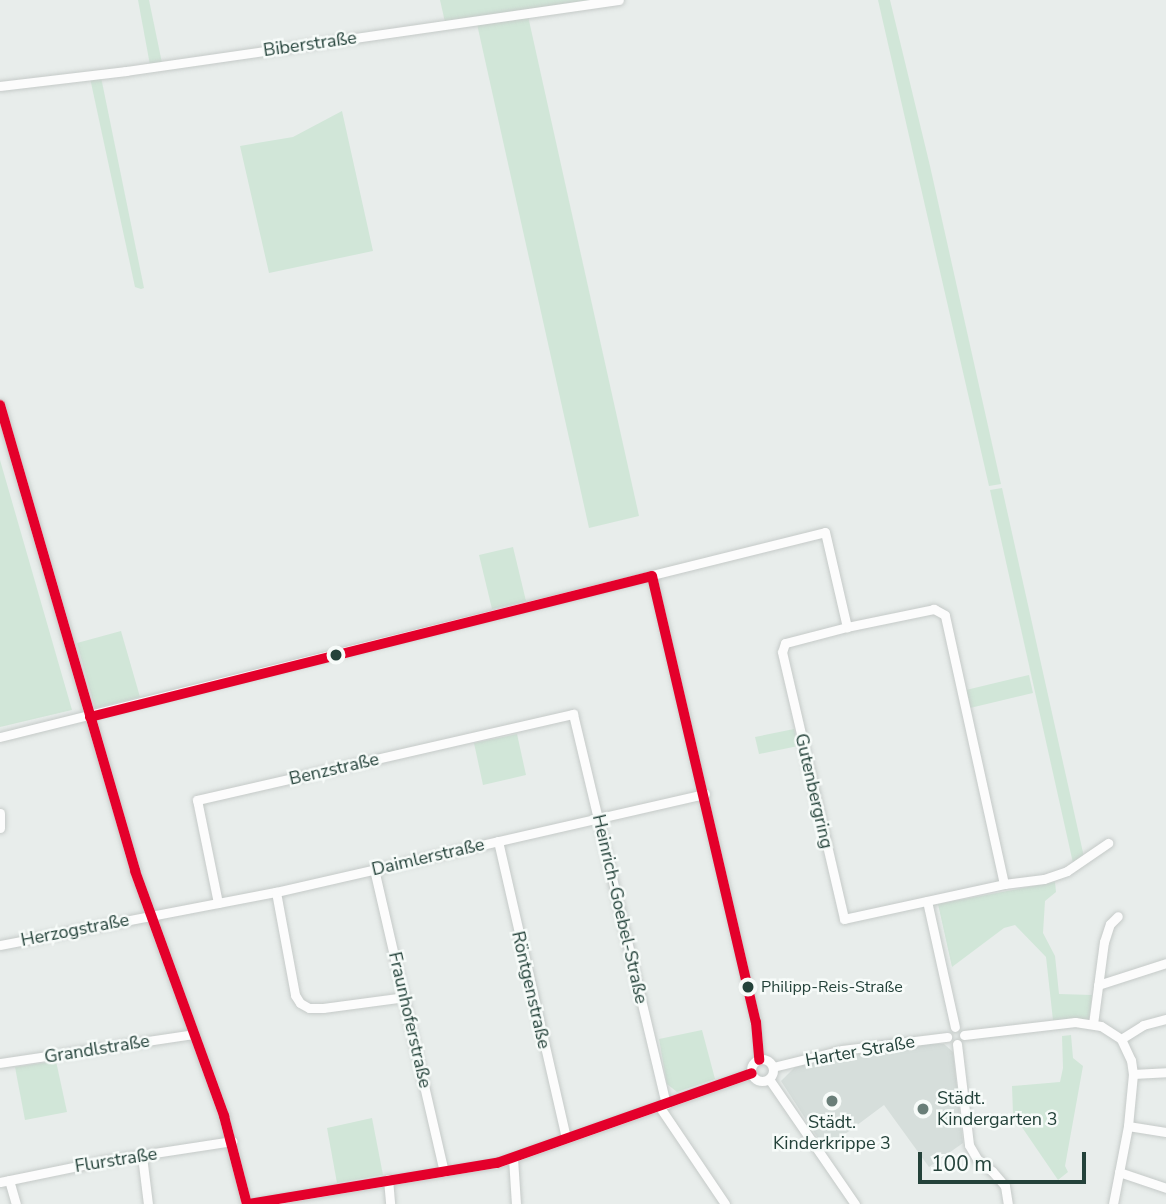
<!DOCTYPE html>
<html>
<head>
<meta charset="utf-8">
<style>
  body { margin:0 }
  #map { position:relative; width:1166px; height:1204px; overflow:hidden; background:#e8edeb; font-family:"Nunito Sans",sans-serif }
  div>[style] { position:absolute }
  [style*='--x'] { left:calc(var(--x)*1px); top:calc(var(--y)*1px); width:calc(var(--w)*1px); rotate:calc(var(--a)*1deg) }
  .built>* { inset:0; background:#d6dedb }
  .green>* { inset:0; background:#d1e6d8 }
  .roads { filter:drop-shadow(0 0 2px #c5cac8) drop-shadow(0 0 2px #c5cac8) }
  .minor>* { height:9px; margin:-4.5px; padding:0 4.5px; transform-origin:4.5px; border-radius:4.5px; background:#fcfcfc }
  .minor>.ring { margin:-4.5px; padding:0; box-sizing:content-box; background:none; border:9px solid #fcfcfc; border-radius:50% }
  .tertiary>* { height:10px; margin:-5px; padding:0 5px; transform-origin:5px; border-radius:5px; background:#fcfcfc }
  .bus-1>* { height:10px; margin:-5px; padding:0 5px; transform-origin:5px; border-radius:5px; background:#e4002b }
  .dots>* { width:19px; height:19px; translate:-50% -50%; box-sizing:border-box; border:4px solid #f7fbf9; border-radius:50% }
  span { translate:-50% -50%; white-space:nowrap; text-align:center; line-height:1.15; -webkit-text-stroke:5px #f7fbf9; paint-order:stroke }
  .bus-label { font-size:16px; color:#24423a }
  .left { translate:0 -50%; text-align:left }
  .street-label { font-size:18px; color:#24423a }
  .poi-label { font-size:18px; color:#24423a }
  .scale { position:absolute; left:918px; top:1152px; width:168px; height:32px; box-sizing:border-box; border:4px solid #24423a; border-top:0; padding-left:9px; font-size:21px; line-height:24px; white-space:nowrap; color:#24423a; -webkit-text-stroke:5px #f7fbf9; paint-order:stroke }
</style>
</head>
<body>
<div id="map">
  <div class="built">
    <div style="clip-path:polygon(924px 1044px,944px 1044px,953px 1052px,963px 1143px,929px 1167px,884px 1105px,825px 1149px,781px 1081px,796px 1066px,815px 1060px)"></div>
  </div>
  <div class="green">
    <div style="clip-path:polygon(138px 0,149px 0,162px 63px,150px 65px)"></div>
    <div style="clip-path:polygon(440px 0,599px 0,445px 22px)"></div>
    <div style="clip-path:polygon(878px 0,890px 0,930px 166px,1001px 484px,989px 486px)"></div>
    <div style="clip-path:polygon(528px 16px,639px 516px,589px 528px,477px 24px)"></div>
    <div style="clip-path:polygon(101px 77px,144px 288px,141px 289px,135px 287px,90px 78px)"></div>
    <div style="clip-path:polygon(342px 111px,373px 251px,269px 273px,240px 146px,293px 137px)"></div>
    <div style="clip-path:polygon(0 460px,72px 710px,0 727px)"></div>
    <div style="clip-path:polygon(1002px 488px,1084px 857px,1073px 863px,990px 490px)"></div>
    <div style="clip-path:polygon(513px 547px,526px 601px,492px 609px,479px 555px)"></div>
    <div style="clip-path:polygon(121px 631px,140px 697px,95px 708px,77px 643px)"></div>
    <div style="clip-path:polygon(1029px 675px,1033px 693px,970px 708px,966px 690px)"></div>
    <div style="clip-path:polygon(794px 729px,798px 746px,759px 754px,755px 737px)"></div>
    <div style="clip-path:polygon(517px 734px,526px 775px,483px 785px,474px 743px)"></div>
    <div style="clip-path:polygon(1055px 882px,1056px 892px,1045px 901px,1043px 933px,1055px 956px,1059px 994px,1092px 995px,1089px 1020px,1053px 1020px,1046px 957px,1015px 925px,1004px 928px,952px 967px,938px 904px)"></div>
    <div style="clip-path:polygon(702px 1030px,715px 1079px,677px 1092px,667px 1084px,659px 1039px)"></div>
    <div style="clip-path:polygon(1071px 1035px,1073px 1058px,1083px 1066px,1065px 1166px,1068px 1172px,1058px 1180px,1013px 1114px,1012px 1086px,1060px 1082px,1063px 1068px,1062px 1036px)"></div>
    <div style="clip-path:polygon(56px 1061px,67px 1112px,25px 1120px,15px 1067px)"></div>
    <div style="clip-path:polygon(372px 1118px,383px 1175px,337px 1183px,327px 1128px)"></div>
  </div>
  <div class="roads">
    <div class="minor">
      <div style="--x:0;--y:86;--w:127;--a:-6.8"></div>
      <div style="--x:126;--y:71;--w:498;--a:-8.2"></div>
      <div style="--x:652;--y:576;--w:458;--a:76.9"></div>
      <div style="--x:756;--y:1022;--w:38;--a:85"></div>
      <div style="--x:0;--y:737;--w:850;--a:-13.95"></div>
      <div style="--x:825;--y:532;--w:98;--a:77"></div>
      <div style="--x:847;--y:627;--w:64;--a:165.5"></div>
      <div style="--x:785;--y:643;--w:9;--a:108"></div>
      <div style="--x:782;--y:652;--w:274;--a:76.9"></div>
      <div style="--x:844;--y:919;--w:164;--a:-12.3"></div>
      <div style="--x:1004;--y:884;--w:275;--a:-102.4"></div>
      <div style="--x:945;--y:615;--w:13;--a:-151"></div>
      <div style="--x:934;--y:609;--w:89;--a:168.3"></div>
      <div style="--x:0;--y:813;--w:15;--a:90"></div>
      <div style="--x:498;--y:841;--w:305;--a:77.1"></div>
      <div style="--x:374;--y:869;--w:311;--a:77"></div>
      <div style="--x:1004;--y:884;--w:40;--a:-7.1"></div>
      <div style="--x:1044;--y:879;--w:24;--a:-19"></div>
      <div style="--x:1067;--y:871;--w:50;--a:-34.3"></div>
      <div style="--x:276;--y:892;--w:105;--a:79.5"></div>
      <div style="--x:295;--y:995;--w:9;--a:58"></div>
      <div style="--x:300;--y:1003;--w:10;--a:29"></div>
      <div style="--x:309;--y:1008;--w:14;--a:0"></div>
      <div style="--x:323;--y:1008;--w:83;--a:-7.6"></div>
      <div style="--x:927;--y:901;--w:129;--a:77.5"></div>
      <div style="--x:218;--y:903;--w:105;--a:-101.5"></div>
      <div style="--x:197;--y:800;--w:386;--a:-12.9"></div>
      <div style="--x:573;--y:714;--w:401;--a:76.6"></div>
      <div style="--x:0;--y:945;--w:281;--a:-10.9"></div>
      <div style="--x:276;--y:892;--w:440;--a:-12.9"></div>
      <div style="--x:1098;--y:985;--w:71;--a:-17.9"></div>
      <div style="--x:1093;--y:1024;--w:83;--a:-82.4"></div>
      <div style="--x:1104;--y:942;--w:19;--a:-72"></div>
      <div style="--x:1110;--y:924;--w:11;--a:-45"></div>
      <div style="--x:964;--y:1035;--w:112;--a:-6.7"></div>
      <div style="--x:1075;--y:1022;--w:26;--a:9"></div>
      <div style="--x:1101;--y:1026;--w:24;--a:33"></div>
      <div style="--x:1121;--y:1039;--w:23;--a:65"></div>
      <div style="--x:1131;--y:1060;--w:14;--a:82"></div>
      <div style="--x:1133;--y:1074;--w:52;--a:95.5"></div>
      <div style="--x:1128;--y:1126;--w:79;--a:100.9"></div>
      <div style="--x:1121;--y:1039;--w:26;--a:-32"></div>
      <div style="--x:1143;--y:1025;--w:24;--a:-15"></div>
      <div style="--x:957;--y:1044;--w:102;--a:83.2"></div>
      <div style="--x:969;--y:1145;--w:16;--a:60"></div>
      <div style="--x:977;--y:1159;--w:19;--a:39"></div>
      <div style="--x:992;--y:1171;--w:20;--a:49"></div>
      <div style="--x:1005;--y:1186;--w:18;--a:81"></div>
      <div class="ring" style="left:751px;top:1059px;width:13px;height:13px"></div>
      <div style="--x:0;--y:1063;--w:196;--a:-8.5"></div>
      <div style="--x:773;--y:1067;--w:71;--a:-13.8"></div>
      <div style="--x:842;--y:1050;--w:106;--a:-7.1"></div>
      <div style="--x:1133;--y:1074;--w:33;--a:-3"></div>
      <div style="--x:769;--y:1079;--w:152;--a:55.5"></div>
      <div style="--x:659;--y:1106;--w:118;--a:56"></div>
      <div style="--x:1128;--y:1126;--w:38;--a:9"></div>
      <div style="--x:142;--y:1156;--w:48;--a:82.9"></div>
      <div style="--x:513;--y:1158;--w:46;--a:86.3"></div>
      <div style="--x:1119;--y:1172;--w:50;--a:18.8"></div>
      <div style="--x:388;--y:1179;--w:25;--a:85"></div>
      <div style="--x:9;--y:1180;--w:25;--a:74"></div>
      <div style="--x:0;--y:1182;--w:104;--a:-11.6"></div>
      <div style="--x:102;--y:1161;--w:132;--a:-8.7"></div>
      <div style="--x:248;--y:1204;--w:252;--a:-9.4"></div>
      <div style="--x:497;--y:1163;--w:270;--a:-19.4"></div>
    </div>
    <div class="tertiary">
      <div style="--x:0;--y:405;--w:485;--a:73.8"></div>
      <div style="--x:135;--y:871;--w:261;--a:70"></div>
      <div style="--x:224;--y:1116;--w:91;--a:75.4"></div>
    </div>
  </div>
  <div class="bus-1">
    <div style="--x:0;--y:405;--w:485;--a:73.8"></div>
    <div style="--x:135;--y:871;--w:261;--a:70"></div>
    <div style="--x:224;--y:1116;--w:91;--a:75.4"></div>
    <div style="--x:90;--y:717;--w:579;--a:-14.08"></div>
    <div style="--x:652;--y:576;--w:458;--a:76.9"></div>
    <div style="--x:756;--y:1022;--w:38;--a:85"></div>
    <div style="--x:248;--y:1204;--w:252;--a:-9.4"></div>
    <div style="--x:497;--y:1163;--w:270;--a:-19.4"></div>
  </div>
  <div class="dots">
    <div style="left:336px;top:655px;background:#24423a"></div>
    <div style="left:748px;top:987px;background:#24423a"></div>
    <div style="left:832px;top:1101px;background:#697e78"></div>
    <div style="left:923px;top:1109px;background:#697e78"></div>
  </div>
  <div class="bus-label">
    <span class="left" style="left:761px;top:987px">Philipp-Reis-Straße</span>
  </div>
  <div class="street-label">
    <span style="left:310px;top:44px;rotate:-8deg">Biberstraße</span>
    <span style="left:334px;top:769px;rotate:-13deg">Benzstraße</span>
    <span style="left:814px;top:791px;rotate:77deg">Gutenbergring</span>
    <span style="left:428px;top:857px;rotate:-13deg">Daimlerstraße</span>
    <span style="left:620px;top:909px;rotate:77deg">Heinrich-Goebel-Straße</span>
    <span style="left:75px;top:930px;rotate:-11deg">Herzogstraße</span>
    <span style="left:531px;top:990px;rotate:77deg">Röntgenstraße</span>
    <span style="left:410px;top:1020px;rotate:77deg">Fraunhoferstraße</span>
    <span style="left:97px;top:1049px;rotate:-9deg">Grandlstraße</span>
    <span style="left:860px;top:1051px;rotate:-10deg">Harter Straße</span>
    <span style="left:116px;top:1160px;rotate:-9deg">Flurstraße</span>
  </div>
  <div class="poi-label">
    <span class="left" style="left:937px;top:1109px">Städt.<br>Kindergarten 3</span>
    <span style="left:832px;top:1133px">Städt.<br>Kinderkrippe 3</span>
  </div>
  <div class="scale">100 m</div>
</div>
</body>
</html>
